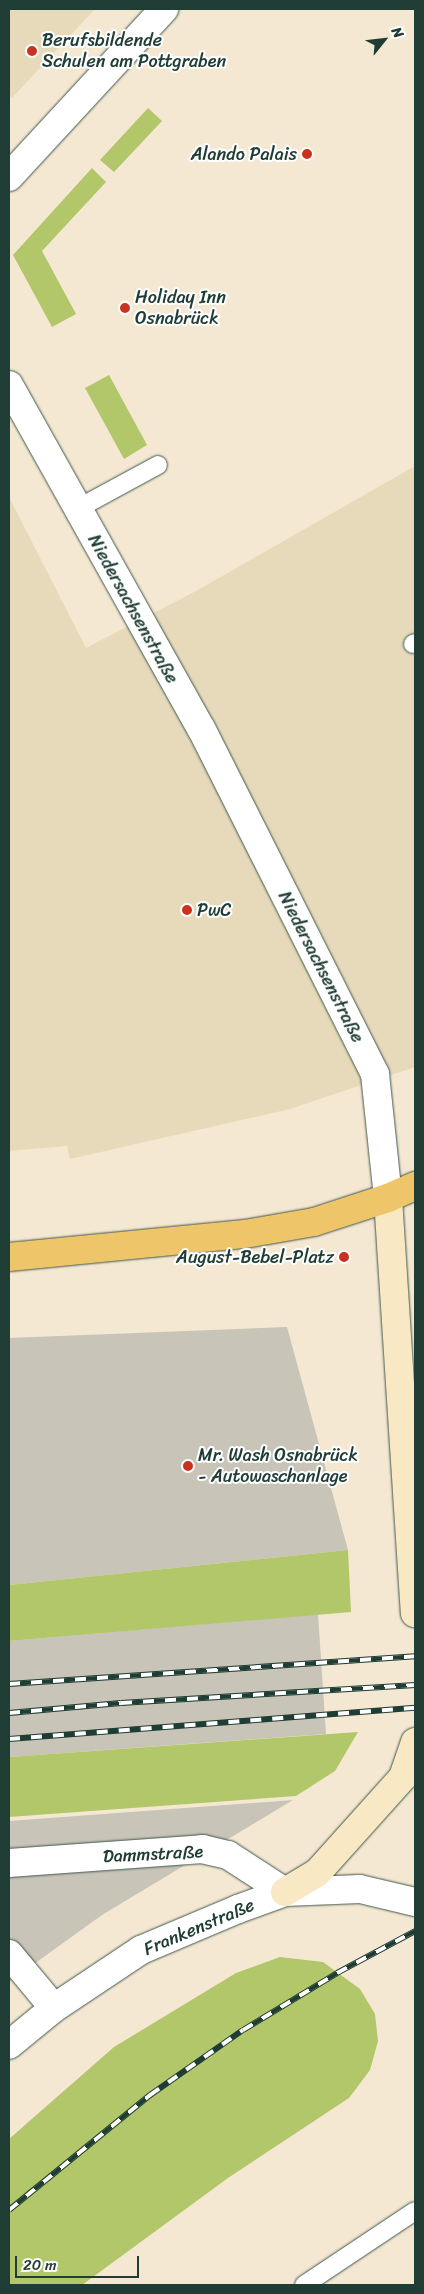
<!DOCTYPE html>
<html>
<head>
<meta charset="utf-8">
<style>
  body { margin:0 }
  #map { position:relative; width:424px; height:2294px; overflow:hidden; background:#f5e8d2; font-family:Sriracha,sans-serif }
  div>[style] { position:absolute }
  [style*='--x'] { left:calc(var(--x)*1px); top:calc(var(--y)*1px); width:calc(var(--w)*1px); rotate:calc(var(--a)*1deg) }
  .built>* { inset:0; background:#e6daba }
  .industrial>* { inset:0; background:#c8c4b8 }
  .green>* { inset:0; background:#b2c66a }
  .roads { filter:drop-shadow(0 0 1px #3f574c) drop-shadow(0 0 1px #3f574c) }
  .lane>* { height:18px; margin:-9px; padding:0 9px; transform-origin:9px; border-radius:9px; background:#fff }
  .street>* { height:28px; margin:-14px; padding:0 14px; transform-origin:14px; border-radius:14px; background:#fff }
  .secondary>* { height:28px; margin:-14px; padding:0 14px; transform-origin:14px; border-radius:14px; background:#f8e8c3 }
  .primary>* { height:28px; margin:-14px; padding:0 14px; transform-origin:14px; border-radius:14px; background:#eec569 }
  .rail>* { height:5.5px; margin-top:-2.75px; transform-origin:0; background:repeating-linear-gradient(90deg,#fff 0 11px,#1f3d34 0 22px); box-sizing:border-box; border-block:1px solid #1f3d34 }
  .dots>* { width:14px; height:14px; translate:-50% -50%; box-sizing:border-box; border:2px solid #fff; border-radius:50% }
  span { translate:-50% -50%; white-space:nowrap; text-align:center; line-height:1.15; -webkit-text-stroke:4px #fff; paint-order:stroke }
  .poi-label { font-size:18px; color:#1f3d34 }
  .left { translate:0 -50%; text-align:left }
  .right { translate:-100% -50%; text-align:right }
  .street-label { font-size:18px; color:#1f3d34 }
  .frame { position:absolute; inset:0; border:10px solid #1f3d34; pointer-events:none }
  .north { position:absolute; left:359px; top:15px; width:50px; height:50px; -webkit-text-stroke:4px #fff; paint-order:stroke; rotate:61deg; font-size:14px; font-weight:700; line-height:20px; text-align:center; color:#1f3d34 }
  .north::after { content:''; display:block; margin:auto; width:18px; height:22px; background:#1f3d34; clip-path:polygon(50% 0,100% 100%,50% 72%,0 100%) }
  .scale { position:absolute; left:15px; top:2256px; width:124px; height:22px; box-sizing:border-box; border:2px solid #1f3d34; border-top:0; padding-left:6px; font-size:15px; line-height:18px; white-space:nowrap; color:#1f3d34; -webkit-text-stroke:4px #fff; paint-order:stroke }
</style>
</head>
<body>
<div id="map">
  <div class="built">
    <div style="clip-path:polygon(9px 9px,95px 9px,12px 98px,9px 94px)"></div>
    <div style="clip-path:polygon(415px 466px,415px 1067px,290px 1109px,70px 1159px,67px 1146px,9px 1151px,9px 497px,86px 648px,196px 591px)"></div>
  </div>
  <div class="industrial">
    <div style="clip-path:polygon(287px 1327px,348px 1550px,9px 1585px,9px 1338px)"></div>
    <div style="clip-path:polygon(318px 1614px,326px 1734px,9px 1757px,9px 1641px)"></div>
    <div style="clip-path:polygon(293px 1800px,102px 1915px,9px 1982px,9px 1821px)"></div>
  </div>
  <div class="green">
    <div style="clip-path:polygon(148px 108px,162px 121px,114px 172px,100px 160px)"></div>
    <div style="clip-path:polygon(92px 168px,106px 182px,42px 251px,76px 314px,52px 327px,13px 255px)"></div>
    <div style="clip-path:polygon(109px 375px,147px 445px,124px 459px,85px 388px)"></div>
    <div style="clip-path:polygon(348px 1550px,351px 1612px,9px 1641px,9px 1585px)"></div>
    <div style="clip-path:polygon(358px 1732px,335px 1771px,296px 1796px,9px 1817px,9px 1757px)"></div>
    <div style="clip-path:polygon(280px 1957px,323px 1962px,360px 1989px,375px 2014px,378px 2041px,370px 2070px,349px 2098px,228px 2178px,82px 2285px,9px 2285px,9px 2139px,114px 2047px,236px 1973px)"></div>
  </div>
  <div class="roads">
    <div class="lane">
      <div style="--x:77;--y:509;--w:92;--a:-28.5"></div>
      <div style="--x:413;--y:644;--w:2;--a:-27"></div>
      <div style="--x:304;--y:2285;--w:133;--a:-33.7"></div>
    </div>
    <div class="street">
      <div style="--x:9;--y:177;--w:229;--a:-47.3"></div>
      <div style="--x:9;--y:385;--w:395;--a:60.8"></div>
      <div style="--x:202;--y:730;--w:385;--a:63.3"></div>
      <div style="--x:375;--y:1074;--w:125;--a:84"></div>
      <div style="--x:9;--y:1863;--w:194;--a:-4.1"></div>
      <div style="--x:202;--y:1849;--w:27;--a:13"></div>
      <div style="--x:228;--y:1855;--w:68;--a:33"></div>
      <div style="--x:9;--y:1954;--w:70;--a:50.2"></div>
      <div style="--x:9;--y:2045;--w:58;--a:-39.4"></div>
      <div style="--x:54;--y:2008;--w:105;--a:-33.7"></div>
      <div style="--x:141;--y:1950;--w:105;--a:-22.9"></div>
      <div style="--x:238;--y:1909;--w:50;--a:-19.9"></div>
      <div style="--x:285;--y:1892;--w:75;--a:-2.3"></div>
      <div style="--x:360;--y:1889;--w:57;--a:13.3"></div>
    </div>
    <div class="secondary">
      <div style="--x:388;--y:1198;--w:416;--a:86.3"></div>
      <div style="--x:285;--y:1892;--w:37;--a:-31"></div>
      <div style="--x:317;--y:1873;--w:129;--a:-48.1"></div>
      <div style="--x:403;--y:1777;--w:37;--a:-71"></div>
    </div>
    <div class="primary">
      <div style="--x:9;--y:1257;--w:237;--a:-5.6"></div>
      <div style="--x:245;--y:1234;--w:70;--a:-9.9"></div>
      <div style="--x:314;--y:1222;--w:78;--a:-18"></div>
      <div style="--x:388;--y:1198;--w:30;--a:-24"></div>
    </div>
  </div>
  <div class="rail">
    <div style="--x:9;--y:1684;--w:407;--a:-3.9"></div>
    <div style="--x:9;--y:1713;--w:112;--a:-5.1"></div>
    <div style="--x:121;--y:1703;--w:295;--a:-3.5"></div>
    <div style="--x:9;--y:1739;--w:407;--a:-4.4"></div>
    <div style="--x:9;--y:2210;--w:182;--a:-39.2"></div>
    <div style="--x:150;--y:2095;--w:113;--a:-35"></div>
    <div style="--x:243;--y:2030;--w:110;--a:-31.2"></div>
    <div style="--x:337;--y:1973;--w:89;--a:-28.3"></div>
  </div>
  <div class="dots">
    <div style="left:32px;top:51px;background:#c8321e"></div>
    <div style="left:307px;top:154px;background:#c8321e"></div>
    <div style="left:125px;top:308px;background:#c8321e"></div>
    <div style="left:187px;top:910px;background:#c8321e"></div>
    <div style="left:344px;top:1257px;background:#c8321e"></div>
    <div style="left:188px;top:1466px;background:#c8321e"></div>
  </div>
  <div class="poi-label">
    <span class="left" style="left:42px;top:51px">Berufsbildende<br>Schulen am Pottgraben</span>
    <span class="right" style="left:297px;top:154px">Alando Palais</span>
    <span class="left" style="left:135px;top:308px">Holiday Inn<br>Osnabrück</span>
    <span class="left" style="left:197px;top:910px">PwC</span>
    <span class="right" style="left:334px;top:1257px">August-Bebel-Platz</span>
    <span class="left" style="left:198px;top:1466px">Mr. Wash Osnabrück<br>- Autowaschanlage</span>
  </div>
  <div class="street-label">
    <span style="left:133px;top:609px;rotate:61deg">Niedersachsenstraße</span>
    <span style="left:321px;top:967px;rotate:63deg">Niedersachsenstraße</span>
    <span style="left:153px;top:1854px;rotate:-3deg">Dammstraße</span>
    <span style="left:199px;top:1927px;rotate:-23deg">Frankenstraße</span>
  </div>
  <div class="frame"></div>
  <div class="north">N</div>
  <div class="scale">20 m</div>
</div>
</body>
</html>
